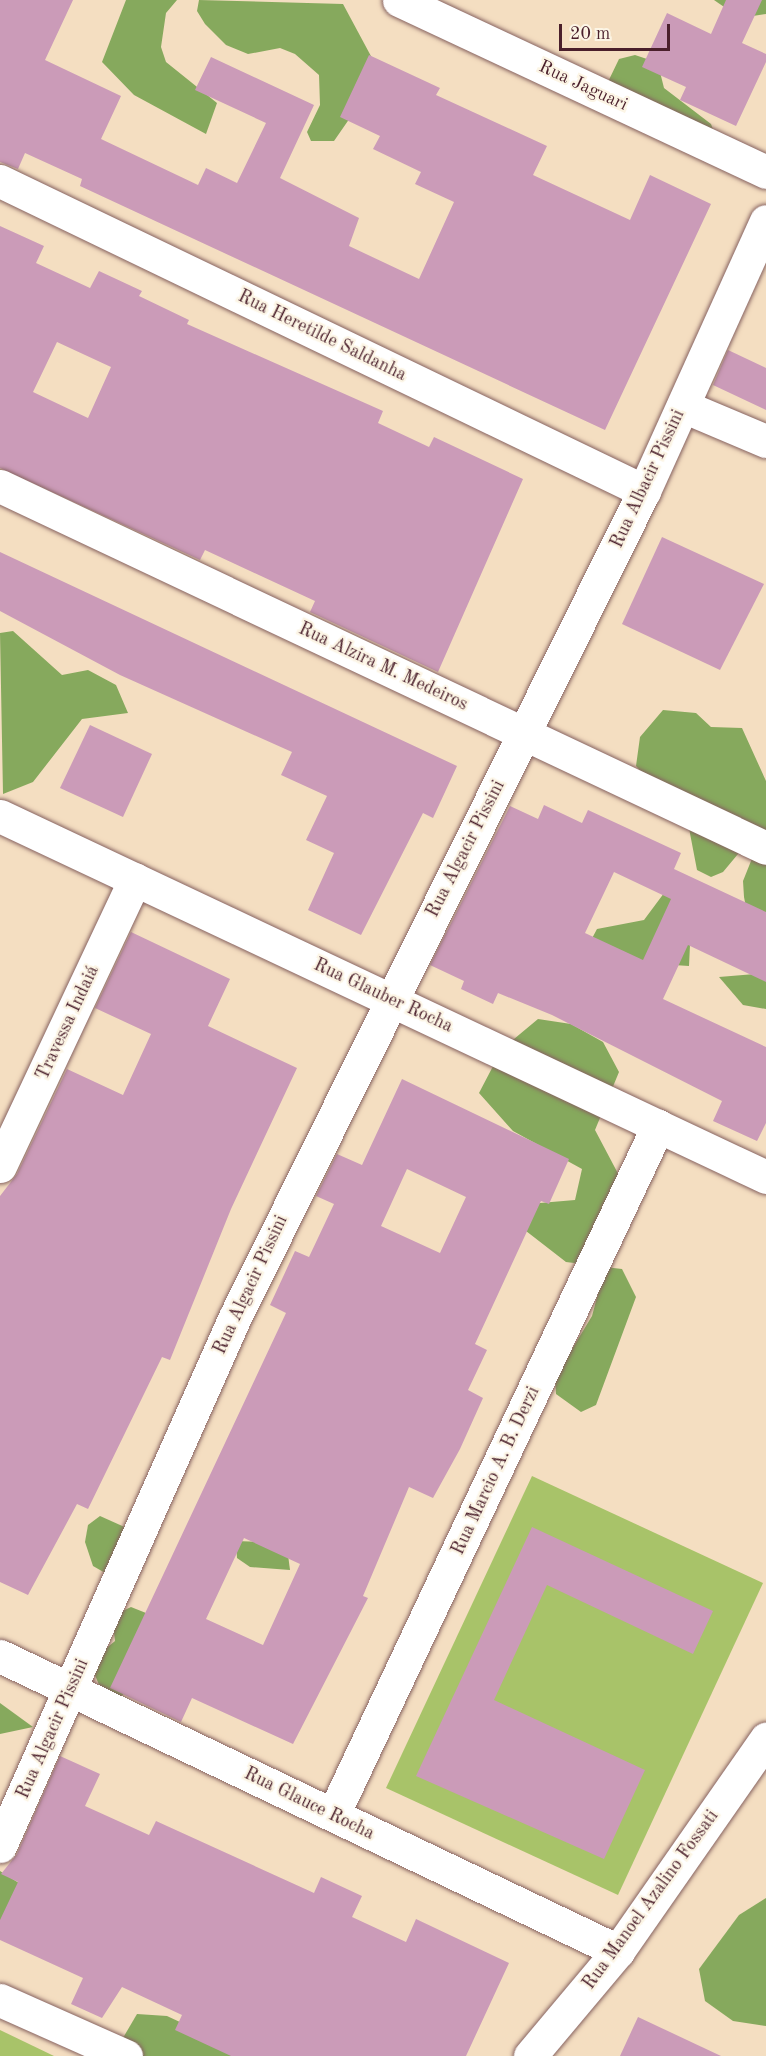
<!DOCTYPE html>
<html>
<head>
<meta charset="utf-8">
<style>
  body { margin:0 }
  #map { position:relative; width:766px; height:2056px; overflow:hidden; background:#f4dec1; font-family:"Old Standard TT",serif }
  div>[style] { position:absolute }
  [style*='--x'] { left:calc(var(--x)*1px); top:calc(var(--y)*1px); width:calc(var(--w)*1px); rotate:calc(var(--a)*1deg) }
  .green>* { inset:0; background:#a8c369 }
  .forest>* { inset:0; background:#86a95d }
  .building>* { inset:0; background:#cb9bb8 }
  .roads { filter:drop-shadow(0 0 2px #866260) drop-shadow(0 0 2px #866260) }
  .minor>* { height:33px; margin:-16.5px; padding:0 16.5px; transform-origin:16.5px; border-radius:16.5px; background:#fff }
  span { translate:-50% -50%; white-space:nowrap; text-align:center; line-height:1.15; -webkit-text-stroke:4.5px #fcf5e5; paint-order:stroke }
  .street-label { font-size:18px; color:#4a1f2b }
  .scale { position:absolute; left:559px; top:24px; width:111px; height:27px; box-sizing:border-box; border:3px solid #4a1f2b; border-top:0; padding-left:8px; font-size:18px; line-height:21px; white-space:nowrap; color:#4a1f2b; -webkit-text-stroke:4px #fcf5e5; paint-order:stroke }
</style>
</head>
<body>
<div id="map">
  <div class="green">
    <div style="clip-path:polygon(532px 1476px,763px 1583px,618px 1895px,386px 1788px)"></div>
    <div style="clip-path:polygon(0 2030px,54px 2056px,0 2056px)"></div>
  </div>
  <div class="forest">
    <div style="clip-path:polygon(126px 0,177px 0,166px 13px,161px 47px,166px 62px,217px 103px,206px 134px,134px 95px,102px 62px)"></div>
    <div style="clip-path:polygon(199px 0,343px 4px,372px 58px,352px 115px,334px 141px,311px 141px,307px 132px,320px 105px,319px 75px,295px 54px,280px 48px,248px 54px,226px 45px,205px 24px,197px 11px)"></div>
    <div style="clip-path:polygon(714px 0,766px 0,766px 14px,740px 18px)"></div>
    <div style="clip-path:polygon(635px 55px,650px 60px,660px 72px,664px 88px,711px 124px,717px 140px,606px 86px,619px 59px)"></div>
    <div style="clip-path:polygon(13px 631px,62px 675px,88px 670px,116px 685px,128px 713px,82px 719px,33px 782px,3px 794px,0 633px)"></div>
    <div style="clip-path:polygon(663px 710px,696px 713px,711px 727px,742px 728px,766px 781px,766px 941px,749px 923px,744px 897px,743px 881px,753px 856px,743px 848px,723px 872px,711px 877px,697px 870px,688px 823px,636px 766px,640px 737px)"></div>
    <div style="clip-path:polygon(673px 881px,690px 945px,689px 966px,581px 959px,597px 929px,644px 920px)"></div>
    <div style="clip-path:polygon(766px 973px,766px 1009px,743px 1005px,719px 977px)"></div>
    <div style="clip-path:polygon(538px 1019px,571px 1024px,603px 1042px,619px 1072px,595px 1130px,623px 1183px,582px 1264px,566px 1262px,495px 1207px,575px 1200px,582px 1169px,513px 1131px,479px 1093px,502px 1049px)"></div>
    <div style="clip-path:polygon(605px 1267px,622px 1269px,636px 1297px,596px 1405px,581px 1412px,556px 1394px,555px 1377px,592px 1316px)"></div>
    <div style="clip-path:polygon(100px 1516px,129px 1529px,107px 1574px,93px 1566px,85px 1542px,88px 1525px)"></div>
    <div style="clip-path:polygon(236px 1541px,262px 1542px,288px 1555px,290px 1570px,250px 1567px,237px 1558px)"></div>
    <div style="clip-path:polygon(131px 1607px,146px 1613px,141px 1679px,117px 1700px,103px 1694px,94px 1673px,98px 1655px,115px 1641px,112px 1616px)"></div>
    <div style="clip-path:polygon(0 1703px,33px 1727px,0 1734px)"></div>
    <div style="clip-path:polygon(0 1871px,22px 1885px,0 1924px)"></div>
    <div style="clip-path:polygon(766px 1898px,766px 2026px,733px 2021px,705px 2001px,699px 1969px,739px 1915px)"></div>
    <div style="clip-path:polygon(137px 2014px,167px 2016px,253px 2056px,126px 2056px,120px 2043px)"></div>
  </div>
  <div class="building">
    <div style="clip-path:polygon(0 0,73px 0,45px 60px,121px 96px,101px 139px,198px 185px,206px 168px,237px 183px,266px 123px,195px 90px,211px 57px,314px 105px,280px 178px,359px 218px,349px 246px,419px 279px,454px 202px,415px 184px,421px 172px,373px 149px,380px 136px,340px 117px,369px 55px,440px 88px,436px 95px,547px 146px,533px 175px,630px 220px,650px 175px,711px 204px,605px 430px,80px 186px,82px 179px,25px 153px,18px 169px,0 162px)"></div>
    <div style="clip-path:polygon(726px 0,762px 0,742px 43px,766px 54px,766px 62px,736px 126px,680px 100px,686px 87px,642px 67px,667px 13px,711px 34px)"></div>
    <div style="clip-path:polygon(evenodd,0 226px,44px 246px,36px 263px,90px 288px,99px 271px,142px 291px,139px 296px,189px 320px,187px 324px,383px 411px,378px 423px,429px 447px,434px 437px,523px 479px,438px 672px,310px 612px,315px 601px,205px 550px,200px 560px,0 468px,0 226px,57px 342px,111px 367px,88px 418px,33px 392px,57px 342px)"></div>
    <div style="clip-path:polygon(728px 350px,766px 368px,766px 410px,713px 385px)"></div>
    <div style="clip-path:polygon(662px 537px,764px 584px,720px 670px,622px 624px)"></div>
    <div style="clip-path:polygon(0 552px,457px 766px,433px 818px,423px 813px,361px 935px,308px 910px,334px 853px,306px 840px,327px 796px,281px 775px,292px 752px,120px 675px,0 611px)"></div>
    <div style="clip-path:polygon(90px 725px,152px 754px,123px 817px,60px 788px)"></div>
    <div style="clip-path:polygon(evenodd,544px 805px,582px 823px,588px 810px,681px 853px,674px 869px,766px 912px,766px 982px,688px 945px,663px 999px,766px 1047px,766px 1123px,757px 1141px,713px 1121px,722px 1101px,552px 1015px,498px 993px,493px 1004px,461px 989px,464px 981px,430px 965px,510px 806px,538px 819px,544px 805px,614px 872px,671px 899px,643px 960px,585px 933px,614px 872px)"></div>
    <div style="clip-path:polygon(131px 932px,230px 979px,208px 1026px,297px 1068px,231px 1209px,170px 1360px,162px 1357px,88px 1509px,77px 1504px,28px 1595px,0 1582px,0 1196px,17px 1174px,67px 1069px,123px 1095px,151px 1034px,95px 1008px)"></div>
    <div style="clip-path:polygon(evenodd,402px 1079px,569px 1159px,549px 1204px,541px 1201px,475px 1344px,487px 1350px,468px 1390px,483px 1398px,460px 1449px,433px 1498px,409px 1487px,363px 1596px,368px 1598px,293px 1744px,192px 1698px,181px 1722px,110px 1688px,286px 1313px,270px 1305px,295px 1251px,309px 1257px,334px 1204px,316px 1196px,337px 1154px,362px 1165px,402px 1079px,407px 1169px,466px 1197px,440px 1253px,381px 1226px,407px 1169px,402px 1079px,244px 1538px,300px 1564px,263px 1645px,206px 1619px,244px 1538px)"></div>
    <div style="clip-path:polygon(532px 1527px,713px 1611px,693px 1654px,547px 1585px,494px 1700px,645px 1770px,604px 1859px,416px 1776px)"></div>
    <div style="clip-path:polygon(60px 1756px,100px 1774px,85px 1806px,149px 1835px,156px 1821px,314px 1893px,321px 1877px,362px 1896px,352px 1917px,406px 1942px,416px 1919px,509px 1963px,466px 2056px,231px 2056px,175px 2030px,182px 2015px,122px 1987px,102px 2018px,71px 2004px,83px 1978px,0 1940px,0 1920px,18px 1882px,1px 1874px,17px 1854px)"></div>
    <div style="clip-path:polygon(638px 2017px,721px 2056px,620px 2056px)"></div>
  </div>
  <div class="roads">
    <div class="minor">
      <div style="--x:399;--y:0;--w:405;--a:25.1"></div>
      <div style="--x:0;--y:181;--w:715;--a:25.7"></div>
      <div style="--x:683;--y:406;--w:90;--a:22.9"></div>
      <div style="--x:0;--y:486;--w:847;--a:25.29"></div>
      <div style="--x:0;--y:816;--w:847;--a:25.23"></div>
      <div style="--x:0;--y:1166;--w:317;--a:-64.8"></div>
      <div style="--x:0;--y:1656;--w:685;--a:25.52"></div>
      <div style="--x:333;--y:1815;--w:762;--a:-64.75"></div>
      <div style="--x:0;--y:1846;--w:577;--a:-66.06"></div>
      <div style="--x:234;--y:1319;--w:924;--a:-63.66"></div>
      <div style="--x:644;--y:491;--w:296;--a:-65.7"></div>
      <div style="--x:0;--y:2000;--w:138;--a:24"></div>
      <div style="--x:530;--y:2056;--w:137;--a:-50"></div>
      <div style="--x:618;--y:1951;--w:259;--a:-55.1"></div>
    </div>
  </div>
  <div class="street-label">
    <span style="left:583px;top:86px;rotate:25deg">Rua Jaguari</span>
    <span style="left:322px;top:336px;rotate:26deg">Rua Heretilde Saldanha</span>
    <span style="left:648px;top:479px;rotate:-65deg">Rua Albacir Pissini</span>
    <span style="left:383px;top:667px;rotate:25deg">Rua Alzira M. Medeiros</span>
    <span style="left:466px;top:849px;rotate:-63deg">Rua Algacir Pissini</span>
    <span style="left:383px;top:996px;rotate:25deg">Rua Glauber Rocha</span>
    <span style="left:68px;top:1023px;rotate:-65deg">Travessa Indaiá</span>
    <span style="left:251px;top:1285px;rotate:-65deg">Rua Algacir Pissini</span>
    <span style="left:496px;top:1471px;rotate:-65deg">Rua Marcio A. B. Derzi</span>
    <span style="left:53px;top:1729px;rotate:-66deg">Rua Algacir Pissini</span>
    <span style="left:309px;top:1804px;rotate:26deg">Rua Glauce Rocha</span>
    <span style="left:651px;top:1900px;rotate:-54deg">Rua Manoel Azalino Fossati</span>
  </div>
  <div class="scale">20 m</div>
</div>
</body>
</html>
